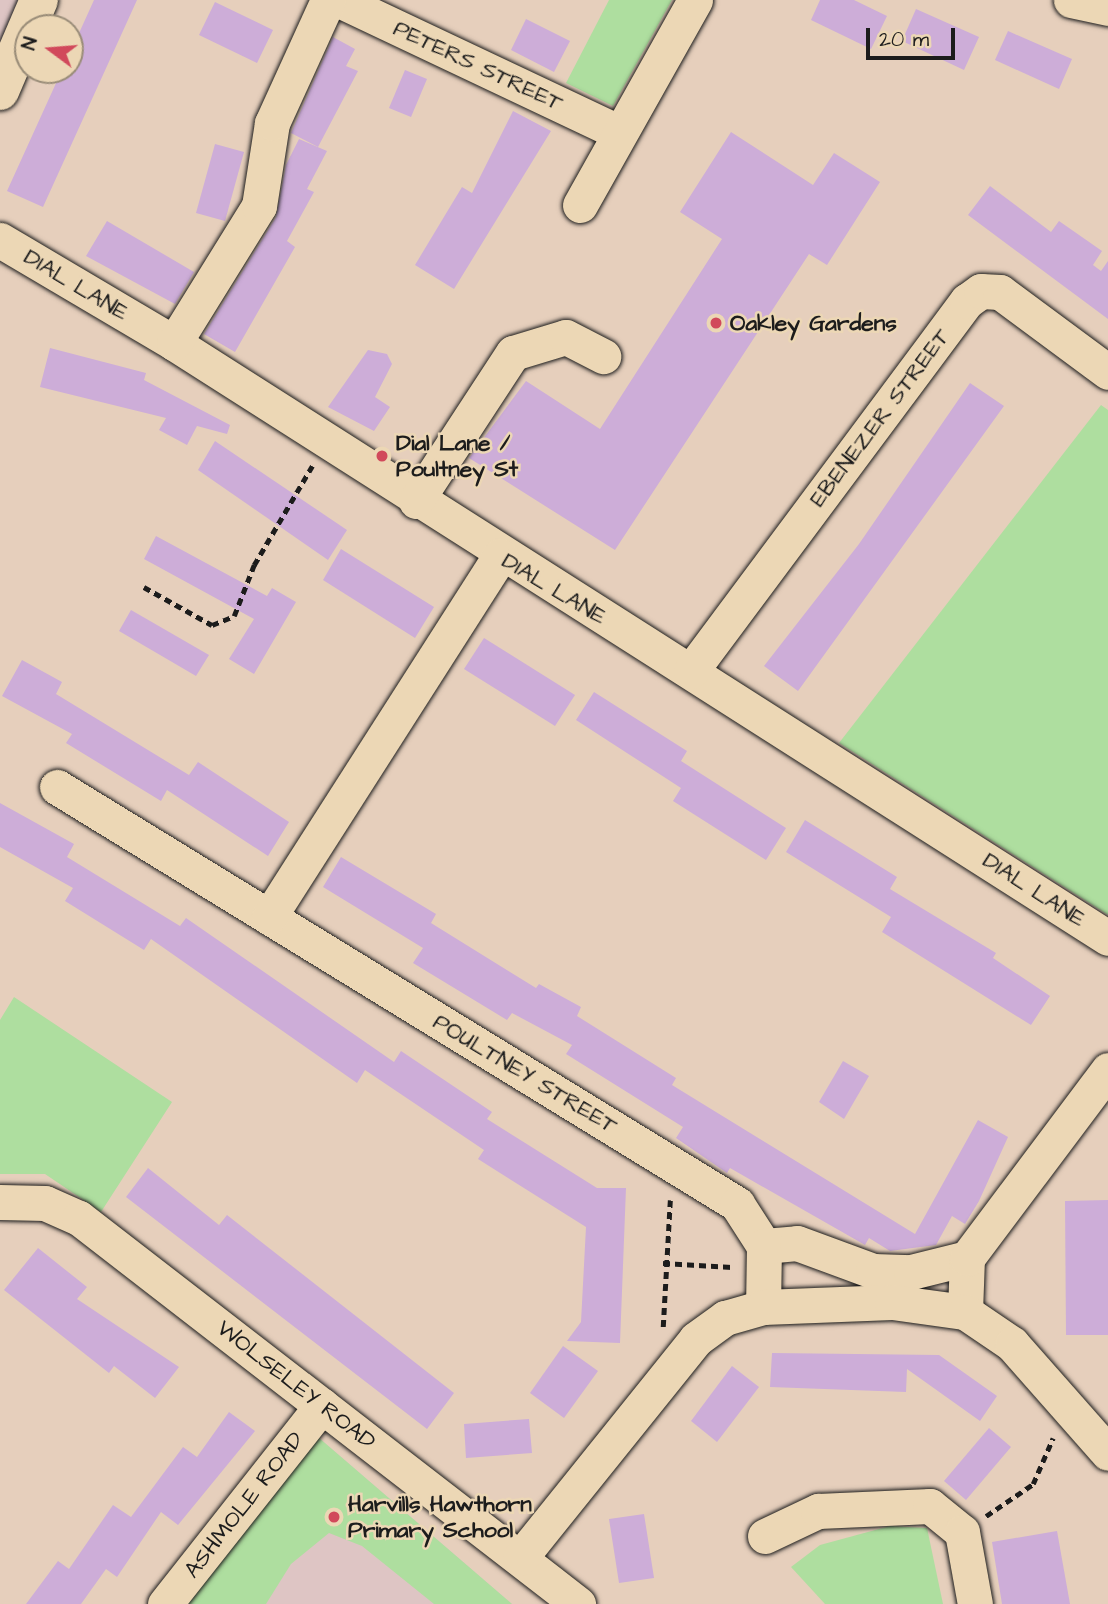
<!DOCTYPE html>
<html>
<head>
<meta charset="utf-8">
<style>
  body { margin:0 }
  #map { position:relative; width:1108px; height:1604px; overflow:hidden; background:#e6cfbc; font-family:"Architects Daughter",sans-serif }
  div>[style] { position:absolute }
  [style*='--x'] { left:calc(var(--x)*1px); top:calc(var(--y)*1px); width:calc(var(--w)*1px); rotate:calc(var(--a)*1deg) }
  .built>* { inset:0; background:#dec5c4 }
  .green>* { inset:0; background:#aede9f }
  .building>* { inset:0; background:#cdadd8 }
  .path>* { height:4.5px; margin-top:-2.25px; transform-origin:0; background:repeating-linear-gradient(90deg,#1c1c1c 0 7px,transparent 0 12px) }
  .roads { filter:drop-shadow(0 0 2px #1c1c1c) drop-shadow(0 0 2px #1c1c1c) }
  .street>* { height:35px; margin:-17.5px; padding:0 17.5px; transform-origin:17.5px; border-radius:17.5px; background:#ecd7b5 }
  .secondary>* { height:38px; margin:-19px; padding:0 19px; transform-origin:19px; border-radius:19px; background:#ecd7b5 }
  .dots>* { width:19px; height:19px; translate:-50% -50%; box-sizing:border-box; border:4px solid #ecd7b5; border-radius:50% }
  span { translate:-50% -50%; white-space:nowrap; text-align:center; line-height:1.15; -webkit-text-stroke:5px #ecd7b5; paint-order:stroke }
  .street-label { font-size:23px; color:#1c1c1c }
  .poi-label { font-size:23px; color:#1c1c1c; font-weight:700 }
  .left { translate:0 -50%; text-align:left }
  .north { position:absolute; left:14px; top:14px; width:70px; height:70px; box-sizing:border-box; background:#ecd7b5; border:2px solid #998c78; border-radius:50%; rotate:286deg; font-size:19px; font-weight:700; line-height:28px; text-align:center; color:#1c1c1c }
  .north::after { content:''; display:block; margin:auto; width:24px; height:32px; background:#d1495b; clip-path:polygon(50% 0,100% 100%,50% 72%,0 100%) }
  .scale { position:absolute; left:866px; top:28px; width:89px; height:32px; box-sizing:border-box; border:4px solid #1c1c1c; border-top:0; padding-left:9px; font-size:21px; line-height:24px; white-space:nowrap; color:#1c1c1c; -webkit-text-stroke:5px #ecd7b5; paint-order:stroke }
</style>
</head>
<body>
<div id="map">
  <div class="built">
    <div style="clip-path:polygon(0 0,39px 0,0 91px)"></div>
    <div style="clip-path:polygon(318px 1437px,512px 1604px,188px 1604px)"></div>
  </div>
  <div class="green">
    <div style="clip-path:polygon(609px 0,672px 0,613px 106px,566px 83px)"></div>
    <div style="clip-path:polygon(1101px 405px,1108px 410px,1108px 915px,839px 743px)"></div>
    <div style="clip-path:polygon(14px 997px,172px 1102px,101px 1212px,45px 1174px,0 1174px,0 1020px)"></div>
    <div style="clip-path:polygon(318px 1437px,512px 1604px,434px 1604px,362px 1546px,329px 1533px,291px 1564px,266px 1604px,188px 1604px)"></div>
    <div style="clip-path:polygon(890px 1526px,927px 1528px,943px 1604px,825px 1604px,791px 1567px,820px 1545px)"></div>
  </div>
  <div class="building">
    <div style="clip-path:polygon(94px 0,137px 0,43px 207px,7px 191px,62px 70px,70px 70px,70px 53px)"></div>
    <div style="clip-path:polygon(820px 0,854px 0,887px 16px,871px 49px,811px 20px)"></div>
    <div style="clip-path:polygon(215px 2px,273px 30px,257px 63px,199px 35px)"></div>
    <div style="clip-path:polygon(916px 9px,979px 37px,964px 70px,902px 41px)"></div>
    <div style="clip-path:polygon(526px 19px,570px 41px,554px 72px,511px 50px)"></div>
    <div style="clip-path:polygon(1008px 31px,1072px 59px,1059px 89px,995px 60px)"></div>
    <div style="clip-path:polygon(333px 37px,355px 49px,346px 66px,358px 71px,318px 147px,291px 133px)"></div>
    <div style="clip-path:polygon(405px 70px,427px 79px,411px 117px,389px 108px)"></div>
    <div style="clip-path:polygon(513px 111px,551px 131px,454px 289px,415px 265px,462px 187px,472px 193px)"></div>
    <div style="clip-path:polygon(731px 132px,813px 185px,834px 153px,880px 182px,827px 265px,809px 254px,615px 550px,469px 458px,526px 381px,600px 429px,722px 239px,680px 212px)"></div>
    <div style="clip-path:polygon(299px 139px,327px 151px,307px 189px,314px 192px,287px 241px,295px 247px,235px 352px,204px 334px,276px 217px,286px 165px)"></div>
    <div style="clip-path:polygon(215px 144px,244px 152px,225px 221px,196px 213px)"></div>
    <div style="clip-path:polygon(990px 186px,1051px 232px,1059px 221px,1102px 251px,1093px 265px,1101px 271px,1108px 261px,1108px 319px,968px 215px)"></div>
    <div style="clip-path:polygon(107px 221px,194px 272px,175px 304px,86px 256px)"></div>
    <div style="clip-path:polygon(50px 348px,146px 373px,144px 380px,230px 425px,227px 434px,197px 426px,187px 445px,159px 430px,166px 418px,40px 387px)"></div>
    <div style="clip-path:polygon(368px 350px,387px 354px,392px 364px,375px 397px,390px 407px,374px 431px,328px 407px)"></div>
    <div style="clip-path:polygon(970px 383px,1004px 406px,798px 691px,764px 666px,859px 544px)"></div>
    <div style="clip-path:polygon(215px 441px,347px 530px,328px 560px,198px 470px)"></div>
    <div style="clip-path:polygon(156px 536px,267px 596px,272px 588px,296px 602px,254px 674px,229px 659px,254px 619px,144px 559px)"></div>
    <div style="clip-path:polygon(341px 549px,434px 607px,415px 638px,323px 580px)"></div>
    <div style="clip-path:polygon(131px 610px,209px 655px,196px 676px,119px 631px)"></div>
    <div style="clip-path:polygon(484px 638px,575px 695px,555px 726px,464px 669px)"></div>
    <div style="clip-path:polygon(22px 660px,62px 682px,56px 694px,189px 775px,198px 762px,289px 822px,268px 856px,167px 790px,161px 801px,66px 743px,72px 734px,2px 696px)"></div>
    <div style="clip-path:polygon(594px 692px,687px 751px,681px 761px,786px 828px,766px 860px,673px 801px,681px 788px,576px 720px)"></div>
    <div style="clip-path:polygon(0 803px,74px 844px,67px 857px,180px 926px,186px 918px,394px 1062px,401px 1051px,492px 1112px,487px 1119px,597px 1188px,626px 1188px,620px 1343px,567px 1341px,581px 1322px,586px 1227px,478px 1159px,484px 1150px,365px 1070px,357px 1083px,151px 939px,144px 950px,65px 901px,73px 888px,0 847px)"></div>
    <div style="clip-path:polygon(805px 820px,897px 877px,890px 889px,996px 953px,993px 958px,1050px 996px,1031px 1025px,882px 932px,891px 917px,786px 852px)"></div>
    <div style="clip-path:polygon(341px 857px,436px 914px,431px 923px,536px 988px,539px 984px,581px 1007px,577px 1016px,676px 1078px,672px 1085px,915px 1234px,978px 1120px,1008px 1137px,979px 1201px,965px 1224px,952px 1216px,936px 1245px,890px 1251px,869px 1238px,865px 1245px,730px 1168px,727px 1173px,676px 1138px,683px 1127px,566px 1054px,572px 1045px,512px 1013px,507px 1020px,413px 963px,423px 948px,323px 887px)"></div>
    <div style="clip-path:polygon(843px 1061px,869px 1076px,844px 1119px,819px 1102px)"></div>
    <div style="clip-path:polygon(148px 1168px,219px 1225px,227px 1215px,454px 1393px,427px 1429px,126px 1197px)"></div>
    <div style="clip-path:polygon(1108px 1200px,1108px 1335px,1066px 1335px,1065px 1201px)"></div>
    <div style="clip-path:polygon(38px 1248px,87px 1287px,77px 1299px,179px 1367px,155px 1398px,114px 1366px,109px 1373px,4px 1290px)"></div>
    <div style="clip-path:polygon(563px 1346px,598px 1371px,564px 1418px,530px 1393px)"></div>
    <div style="clip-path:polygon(772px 1353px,939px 1355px,997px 1396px,980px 1421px,907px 1369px,906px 1392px,770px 1387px)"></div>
    <div style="clip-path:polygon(732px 1366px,759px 1387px,717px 1442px,691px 1421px)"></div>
    <div style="clip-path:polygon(229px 1412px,255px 1431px,178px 1525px,161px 1512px,117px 1577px,106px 1569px,81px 1604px,26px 1604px,58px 1561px,69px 1569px,113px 1505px,131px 1517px,183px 1447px,197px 1457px)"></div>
    <div style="clip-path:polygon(529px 1419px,532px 1453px,466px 1458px,464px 1424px)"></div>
    <div style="clip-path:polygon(989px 1428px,1011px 1447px,966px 1500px,944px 1481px)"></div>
    <div style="clip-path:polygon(644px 1514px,654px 1578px,619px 1583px,609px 1519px)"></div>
    <div style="clip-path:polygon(1057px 1531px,1070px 1604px,1002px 1604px,992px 1542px)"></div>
  </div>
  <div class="path">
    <div style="--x:144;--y:587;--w:78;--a:29.2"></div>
    <div style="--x:212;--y:625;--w:24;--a:-22"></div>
    <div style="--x:234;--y:616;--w:55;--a:-68.6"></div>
    <div style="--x:254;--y:565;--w:115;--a:-59.6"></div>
    <div style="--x:663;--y:1263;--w:69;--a:3.3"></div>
    <div style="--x:663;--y:1327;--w:127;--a:-86.8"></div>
    <div style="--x:986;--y:1516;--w:57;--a:-34.2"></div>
    <div style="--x:1033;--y:1484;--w:50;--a:-66.5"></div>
  </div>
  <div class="roads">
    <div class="street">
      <div style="--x:339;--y:0;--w:309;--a:25.3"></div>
      <div style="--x:1071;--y:0;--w:38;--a:12"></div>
      <div style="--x:580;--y:205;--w:235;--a:-60.7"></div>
      <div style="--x:0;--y:240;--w:202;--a:30.6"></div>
      <div style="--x:174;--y:343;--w:1107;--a:32.5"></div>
      <div style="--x:174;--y:343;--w:161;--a:-58.2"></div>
      <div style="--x:259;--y:206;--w:84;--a:-81.1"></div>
      <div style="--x:272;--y:123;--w:135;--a:-65.5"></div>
      <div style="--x:416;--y:501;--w:177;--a:-56.8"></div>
      <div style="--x:513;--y:353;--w:55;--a:-16.8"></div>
      <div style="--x:566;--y:337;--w:42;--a:27.2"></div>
      <div style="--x:691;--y:671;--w:462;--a:-53.3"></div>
      <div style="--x:967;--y:301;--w:17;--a:-36"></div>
      <div style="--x:981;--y:291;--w:19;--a:3"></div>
      <div style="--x:1000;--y:292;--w:134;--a:36.5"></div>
      <div style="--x:57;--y:787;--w:798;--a:31.52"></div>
      <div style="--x:737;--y:1204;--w:50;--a:57.3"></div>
      <div style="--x:764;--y:1246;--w:61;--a:90.9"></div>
      <div style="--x:269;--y:917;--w:429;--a:-57.4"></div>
      <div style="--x:0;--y:1202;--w:45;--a:1.3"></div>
      <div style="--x:45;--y:1203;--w:37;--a:24"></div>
      <div style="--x:79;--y:1218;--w:631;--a:37.72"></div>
      <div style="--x:764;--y:1246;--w:33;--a:-5"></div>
      <div style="--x:797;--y:1243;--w:81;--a:20.2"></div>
      <div style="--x:873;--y:1271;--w:38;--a:2"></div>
      <div style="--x:911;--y:1272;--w:58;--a:-14"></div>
      <div style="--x:965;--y:1312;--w:54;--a:-87.9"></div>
      <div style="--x:967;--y:1258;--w:235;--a:-53.1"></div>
      <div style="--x:765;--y:1536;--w:59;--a:-25.3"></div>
      <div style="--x:818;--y:1511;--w:112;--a:-2.6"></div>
      <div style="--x:930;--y:1506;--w:41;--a:39.1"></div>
      <div style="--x:962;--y:1532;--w:73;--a:79.8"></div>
      <div style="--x:520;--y:1558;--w:281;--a:-51.2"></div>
      <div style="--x:696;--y:1339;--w:36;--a:-36"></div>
      <div style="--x:725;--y:1318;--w:40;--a:-16"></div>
      <div style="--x:763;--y:1307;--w:129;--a:-2.2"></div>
      <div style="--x:892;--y:1302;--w:74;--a:7.8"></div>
      <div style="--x:965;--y:1312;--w:57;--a:34.2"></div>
      <div style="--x:1012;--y:1344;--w:145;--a:48.6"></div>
      <div style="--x:165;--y:1604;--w:253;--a:-51.7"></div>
    </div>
    <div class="secondary">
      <div style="--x:0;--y:91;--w:99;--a:-66.8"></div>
    </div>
  </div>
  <div class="dots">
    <div style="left:716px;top:323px;background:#d1495b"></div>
    <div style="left:382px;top:456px;background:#d1495b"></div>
    <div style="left:334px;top:1517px;background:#d1495b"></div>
  </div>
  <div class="street-label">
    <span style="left:478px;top:66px;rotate:25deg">PETERS STREET</span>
    <span style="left:76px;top:285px;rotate:31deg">DIAL LANE</span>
    <span style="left:880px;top:418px;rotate:-53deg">EBENEZER STREET</span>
    <span style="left:554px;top:589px;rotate:31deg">DIAL LANE</span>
    <span style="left:1034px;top:890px;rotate:33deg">DIAL LANE</span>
    <span style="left:525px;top:1074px;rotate:31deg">POULTNEY STREET</span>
    <span style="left:296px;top:1385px;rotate:38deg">WOLSELEY ROAD</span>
    <span style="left:244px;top:1505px;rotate:-52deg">ASHMOLE ROAD</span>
  </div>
  <div class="poi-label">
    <span class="left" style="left:730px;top:323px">Oakley Gardens</span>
    <span class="left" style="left:396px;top:456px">Dial Lane /<br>Poultney St</span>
    <span class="left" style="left:348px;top:1517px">Harvills Hawthorn<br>Primary School</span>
  </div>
  <div class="north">N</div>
  <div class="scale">20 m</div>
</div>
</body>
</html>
